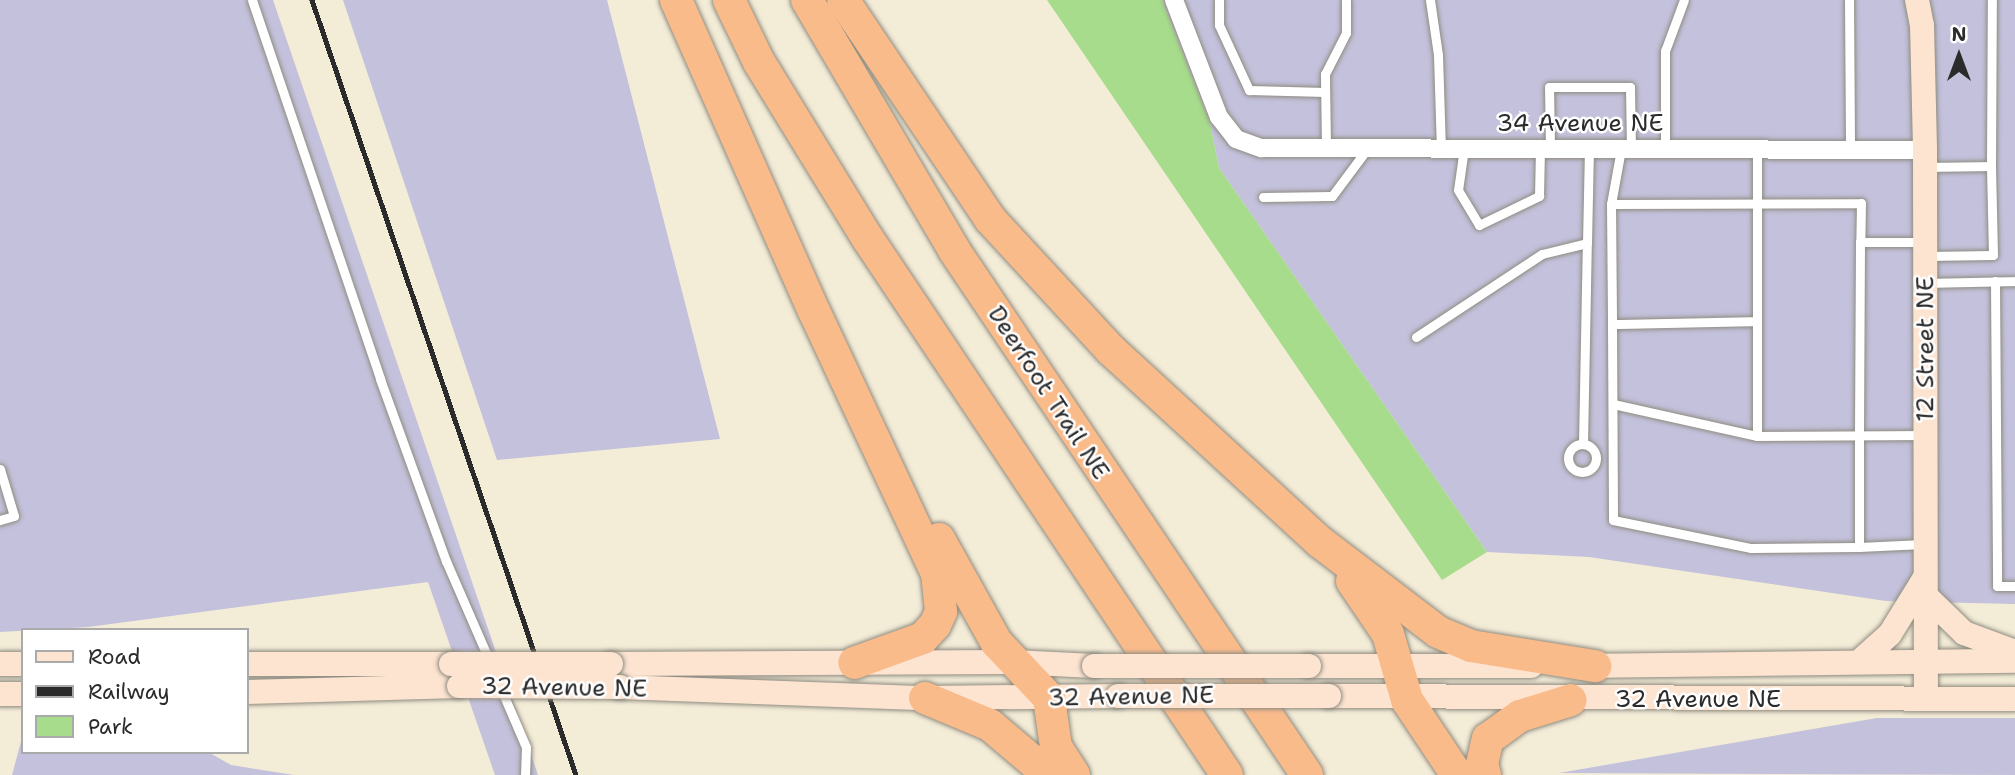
<!DOCTYPE html>
<html>
<head>
<meta charset="utf-8">
<style>
  body { margin:0 }
  #map { position:relative; width:2015px; height:775px; overflow:hidden; background:#f3ecd7; font-family:"Shantell Sans",sans-serif }
  div>[style] { position:absolute }
  [style*='--x'] { left:calc(var(--x)*1px); top:calc(var(--y)*1px); width:calc(var(--w)*1px); rotate:calc(var(--a)*1deg) }
  .industrial>* { inset:0; background:#c3c1db }
  .green>* { inset:0; background:#a7dc8c }
  .roads { filter:drop-shadow(0 0 2px #8f8c81) drop-shadow(0 0 2px #8f8c81) }
  .lane>* { height:9px; margin:-4.5px; padding:0 4.5px; transform-origin:4.5px; border-radius:4.5px; background:#fff }
  .lane>.ring { margin:-4.5px; padding:0; box-sizing:content-box; background:none; border:9px solid #fff; border-radius:50% }
  .street>* { height:18px; margin:-9px; padding:0 9px; transform-origin:9px; border-radius:9px; background:#fff }
  .secondary>* { height:24px; margin:-12px; padding:0 12px; transform-origin:12px; border-radius:12px; background:#fde4d1 }
  .highway>* { height:32px; margin:-16px; padding:0 16px; transform-origin:16px; border-radius:16px; background:#fabb8b }
  .rail>* { height:4.5px; margin:-2.25px; padding:0 2.25px; transform-origin:2.25px; border-radius:2.25px; background:#2b2b2b }
  .bridges { filter:drop-shadow(0 0 2px #8f8c81) drop-shadow(0 0 2px #8f8c81) }
  .secondary-bridge>* { height:24px; margin:-12px; padding:0 12px; transform-origin:12px; border-radius:12px; background:#fde4d1 }
  span { translate:-50% -50%; white-space:nowrap; text-align:center; line-height:1.15; -webkit-text-stroke:5px #fff; paint-order:stroke }
  .street-label { font-size:24px; color:#2b2b2b }
  .legend { position:absolute; left:21px; top:628px; width:228px; height:126px; box-sizing:border-box; background:#fff; border:2px solid #aaa; margin:0; padding:9px 12px; list-style:none; font-size:21px; color:#2b2b2b }
  .legend li { display:flex; align-items:center; gap:14px; height:35px }
  .legend b { width:35px; border:2px solid #aaa }
  .north { position:absolute; left:1924px; top:21px; width:70px; height:70px; -webkit-text-stroke:5px #fff; paint-order:stroke; rotate:0deg; font-size:19px; font-weight:700; line-height:28px; text-align:center; color:#2b2b2b }
  .north::after { content:''; display:block; margin:auto; width:24px; height:32px; background:#2b2b2b; clip-path:polygon(50% 0,100% 100%,50% 72%,0 100%) }
</style>
</head>
<body>
<div id="map">
  <div class="industrial">
    <div style="clip-path:polygon(0 0,273px 0,538px 775px,495px 775px,428px 582px,88px 627px,0 632px)"></div>
    <div style="clip-path:polygon(343px 0,607px 0,720px 439px,497px 460px)"></div>
    <div style="clip-path:polygon(1162px 0,2015px 0,2015px 604px,1886px 601px,1589px 557px,1487px 552px,1219px 168px,1210px 123px)"></div>
    <div style="clip-path:polygon(1877px 718px,2015px 718px,2015px 775px,1559px 773px)"></div>
    <div style="clip-path:polygon(23px 734px,23px 752px,208px 752px,231px 765px,294px 775px,12px 775px)"></div>
  </div>
  <div class="green">
    <div style="clip-path:polygon(1047px 0,1162px 0,1210px 123px,1219px 168px,1487px 552px,1442px 580px)"></div>
  </div>
  <div class="roads">
    <div class="lane">
      <div style="--x:252;--y:0;--w:400;--a:71.3"></div>
      <div style="--x:380;--y:379;--w:194;--a:70.1"></div>
      <div style="--x:446;--y:561;--w:108;--a:66.5"></div>
      <div style="--x:1219;--y:0;--w:25;--a:90"></div>
      <div style="--x:1219;--y:25;--w:72;--a:65.2"></div>
      <div style="--x:1249;--y:90;--w:76;--a:1.5"></div>
      <div style="--x:1430;--y:0;--w:56;--a:81.7"></div>
      <div style="--x:1438;--y:55;--w:93;--a:88.2"></div>
      <div style="--x:1849;--y:0;--w:150;--a:89.6"></div>
      <div style="--x:1326;--y:148;--w:74;--a:-90.8"></div>
      <div style="--x:1325;--y:74;--w:46;--a:-62.9"></div>
      <div style="--x:1346;--y:33;--w:33;--a:-90"></div>
      <div style="--x:1464;--y:148;--w:42;--a:98.1"></div>
      <div style="--x:1458;--y:190;--w:41;--a:59"></div>
      <div style="--x:1479;--y:225;--w:67;--a:-25.8"></div>
      <div style="--x:1539;--y:196;--w:47;--a:-88.8"></div>
      <div style="--x:1550;--y:149;--w:62;--a:-90.9"></div>
      <div style="--x:1549;--y:87;--w:81;--a:0"></div>
      <div style="--x:1630;--y:87;--w:62;--a:89.1"></div>
      <div style="--x:1621;--y:149;--w:56;--a:100.3"></div>
      <div style="--x:1611;--y:204;--w:250;--a:-0.2"></div>
      <div style="--x:1861;--y:203;--w:39;--a:91"></div>
      <div style="--x:1665;--y:149;--w:98;--a:-90"></div>
      <div style="--x:1665;--y:51;--w:54;--a:-69.6"></div>
      <div style="--x:1757;--y:149;--w:287;--a:90"></div>
      <div style="--x:1757;--y:436;--w:167;--a:-0.3"></div>
      <div style="--x:1991;--y:166;--w:166;--a:-89.7"></div>
      <div style="--x:1263;--y:197;--w:69;--a:-0.8"></div>
      <div style="--x:1332;--y:196;--w:59;--a:-53.3"></div>
      <div style="--x:1611;--y:204;--w:120;--a:89.5"></div>
      <div style="--x:1922;--y:242;--w:62;--a:180"></div>
      <div style="--x:1860;--y:242;--w:194;--a:90.3"></div>
      <div style="--x:1859;--y:436;--w:111;--a:90"></div>
      <div style="--x:1859;--y:547;--w:64;--a:-2.7"></div>
      <div style="--x:1927;--y:256;--w:66;--a:-0.9"></div>
      <div style="--x:1993;--y:255;--w:89;--a:-91.3"></div>
      <div style="--x:1991;--y:166;--w:63;--a:179.1"></div>
      <div style="--x:1995;--y:281;--w:305;--a:89.6"></div>
      <div style="--x:1997;--y:586;--w:18;--a:0"></div>
      <div style="--x:1928;--y:283;--w:87;--a:-1.3"></div>
      <div style="--x:1757;--y:321;--w:145;--a:178.8"></div>
      <div style="--x:1612;--y:324;--w:196;--a:89.7"></div>
      <div style="--x:1613;--y:520;--w:141;--a:11.5"></div>
      <div style="--x:1751;--y:548;--w:108;--a:-0.5"></div>
      <div style="--x:1416;--y:337;--w:151;--a:-33.4"></div>
      <div style="--x:1542;--y:254;--w:46;--a:-13.7"></div>
      <div style="--x:1587;--y:243;--w:94;--a:-88.8"></div>
      <div style="--x:1613;--y:404;--w:148;--a:12.5"></div>
      <div style="--x:1583;--y:444;--w:201;--a:-88.9"></div>
      <div class="ring" style="left:1568px;top:444px;width:19px;height:19px"></div>
      <div style="--x:0;--y:469;--w:49;--a:73.4"></div>
      <div style="--x:14;--y:516;--w:15;--a:164"></div>
      <div style="--x:501;--y:689;--w:63;--a:66.7"></div>
      <div style="--x:526;--y:747;--w:28;--a:92"></div>
    </div>
    <div class="street">
      <div style="--x:1174;--y:0;--w:125;--a:69"></div>
      <div style="--x:1219;--y:117;--w:28;--a:52"></div>
      <div style="--x:1236;--y:139;--w:27;--a:20"></div>
      <div style="--x:1261;--y:148;--w:664;--a:0.17"></div>
    </div>
    <div class="secondary">
      <div style="--x:1917;--y:0;--w:25;--a:79"></div>
      <div style="--x:1922;--y:25;--w:125;--a:88.6"></div>
      <div style="--x:1925;--y:150;--w:549;--a:89.9"></div>
      <div style="--x:1926;--y:596;--w:53;--a:44.2"></div>
      <div style="--x:1964;--y:633;--w:54;--a:20.4"></div>
      <div style="--x:1860;--y:661;--w:40;--a:-42"></div>
      <div style="--x:1890;--y:634;--w:67;--a:-58.4"></div>
      <div style="--x:0;--y:664;--w:23;--a:0"></div>
      <div style="--x:247;--y:664;--w:204;--a:0"></div>
      <div style="--x:611;--y:664;--w:402;--a:-0.3"></div>
      <div style="--x:1013;--y:662;--w:81;--a:2.8"></div>
      <div style="--x:1309;--y:666;--w:222;--a:0"></div>
      <div style="--x:1578;--y:666;--w:437;--a:-0.7"></div>
      <div style="--x:620;--y:687;--w:305;--a:2.1"></div>
      <div style="--x:925;--y:698;--w:193;--a:-0.6"></div>
      <div style="--x:247;--y:692;--w:212;--a:-1.6"></div>
      <div style="--x:0;--y:694;--w:23;--a:0"></div>
      <div style="--x:1329;--y:696;--w:686;--a:0.25"></div>
    </div>
    <div class="highway">
      <div style="--x:676;--y:0;--w:340;--a:66.1"></div>
      <div style="--x:814;--y:311;--w:289;--a:64.9"></div>
      <div style="--x:937;--y:573;--w:39;--a:84"></div>
      <div style="--x:941;--y:612;--w:14;--a:115"></div>
      <div style="--x:935;--y:625;--w:18;--a:133"></div>
      <div style="--x:923;--y:638;--w:73;--a:160.1"></div>
      <div style="--x:729;--y:0;--w:69;--a:64.2"></div>
      <div style="--x:759;--y:62;--w:208;--a:58.4"></div>
      <div style="--x:868;--y:239;--w:645;--a:56.19"></div>
      <div style="--x:807;--y:0;--w:290;--a:59.5"></div>
      <div style="--x:954;--y:250;--w:633;--a:56.08"></div>
      <div style="--x:843;--y:0;--w:264;--a:56.1"></div>
      <div style="--x:990;--y:219;--w:178;--a:47.3"></div>
      <div style="--x:1111;--y:350;--w:284;--a:42.6"></div>
      <div style="--x:1320;--y:542;--w:148;--a:37.3"></div>
      <div style="--x:1438;--y:632;--w:36;--a:23"></div>
      <div style="--x:1471;--y:646;--w:126;--a:9.2"></div>
      <div style="--x:939;--y:539;--w:119;--a:60.9"></div>
      <div style="--x:997;--y:643;--w:76;--a:46.6"></div>
      <div style="--x:1049;--y:698;--w:49;--a:81.9"></div>
      <div style="--x:1056;--y:747;--w:33;--a:57"></div>
      <div style="--x:1352;--y:581;--w:64;--a:55.8"></div>
      <div style="--x:1388;--y:634;--w:69;--a:73.9"></div>
      <div style="--x:1407;--y:700;--w:90;--a:56.3"></div>
      <div style="--x:925;--y:698;--w:70;--a:22.6"></div>
      <div style="--x:990;--y:725;--w:77;--a:40.3"></div>
      <div style="--x:1485;--y:775;--w:11;--a:-105"></div>
      <div style="--x:1482;--y:764;--w:26;--a:-77"></div>
      <div style="--x:1488;--y:739;--w:39;--a:-36"></div>
      <div style="--x:1520;--y:716;--w:53;--a:-17.4"></div>
    </div>
  </div>
  <div class="rail">
    <div style="--x:312;--y:0;--w:819;--a:71.19"></div>
  </div>
  <div class="bridges">
    <div class="secondary-bridge">
      <div style="--x:451;--y:664;--w:160;--a:0"></div>
      <div style="--x:1094;--y:666;--w:215;--a:0"></div>
      <div style="--x:459;--y:686;--w:161;--a:0.4"></div>
      <div style="--x:1118;--y:696;--w:211;--a:0"></div>
    </div>
  </div>
  <div class="street-label">
    <span style="left:1580px;top:124px">34 Avenue NE</span>
    <span style="left:1926px;top:349px;rotate:-90deg">12 Street NE</span>
    <span style="left:1048px;top:393px;rotate:57deg">Deerfoot Trail NE</span>
    <span style="left:564px;top:688px;rotate:1deg">32 Avenue NE</span>
    <span style="left:1131px;top:697px;rotate:-1deg">32 Avenue NE</span>
    <span style="left:1698px;top:700px">32 Avenue NE</span>
  </div>
  <ul class="legend">
  <li><b style="height:9px;background:#fde4d1"></b>Road</li>
  <li><b style="height:9px;background:#2b2b2b"></b>Railway</li>
  <li><b style="height:19px;background:#a7dc8c"></b>Park</li>
  </ul>
  <div class="north">N</div>
</div>
</body>
</html>
